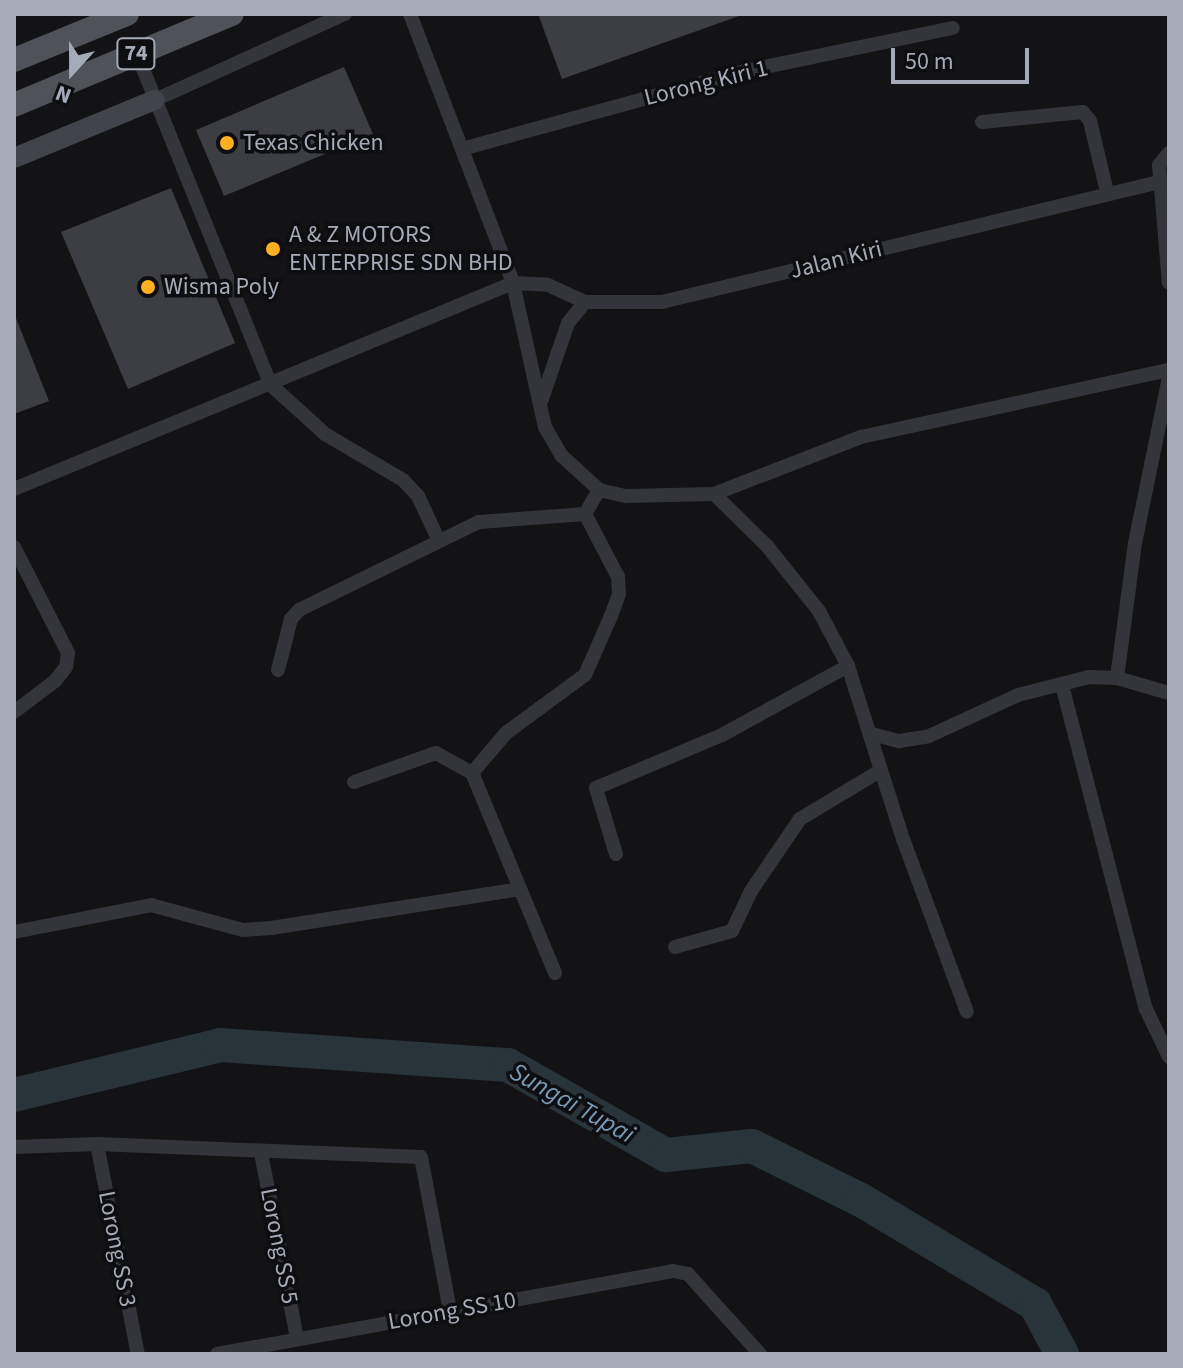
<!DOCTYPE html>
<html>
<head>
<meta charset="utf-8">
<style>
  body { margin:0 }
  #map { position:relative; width:1183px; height:1368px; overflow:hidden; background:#131315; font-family:"Source Sans 3",sans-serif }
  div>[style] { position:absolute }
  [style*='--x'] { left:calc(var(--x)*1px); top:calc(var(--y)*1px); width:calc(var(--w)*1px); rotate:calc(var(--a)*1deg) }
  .river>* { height:34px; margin:-17px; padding:0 17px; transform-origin:17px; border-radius:17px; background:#28333a }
  .building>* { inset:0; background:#3d3e43 }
  .street>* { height:14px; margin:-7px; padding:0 7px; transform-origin:7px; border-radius:7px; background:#34353b }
  .secondary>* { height:20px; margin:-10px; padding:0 10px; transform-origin:10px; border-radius:10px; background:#42444b }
  .primary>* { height:24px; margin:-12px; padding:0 12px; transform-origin:12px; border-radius:12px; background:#50525a }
  .dots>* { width:22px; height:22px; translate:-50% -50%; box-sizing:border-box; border:4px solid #0e0e10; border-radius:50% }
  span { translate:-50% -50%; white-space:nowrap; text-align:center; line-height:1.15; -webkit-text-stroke:7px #0e0e10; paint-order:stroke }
  .shield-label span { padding:2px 6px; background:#0e0e10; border:2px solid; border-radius:6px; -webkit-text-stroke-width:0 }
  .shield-label { font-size:22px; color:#a4aab7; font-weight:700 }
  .street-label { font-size:24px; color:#a4aab7 }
  .poi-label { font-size:24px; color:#a4aab7 }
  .left { translate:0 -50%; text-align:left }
  .water-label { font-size:26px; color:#779ab6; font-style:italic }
  .frame { position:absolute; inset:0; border:16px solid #a4aab7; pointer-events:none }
  .north { position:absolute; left:32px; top:32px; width:80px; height:80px; -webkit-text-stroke:6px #0e0e10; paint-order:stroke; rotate:201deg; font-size:22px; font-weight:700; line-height:32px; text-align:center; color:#a4aab7 }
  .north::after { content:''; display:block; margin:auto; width:28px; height:36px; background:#a4aab7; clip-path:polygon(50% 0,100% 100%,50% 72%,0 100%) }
  .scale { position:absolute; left:891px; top:48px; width:138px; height:36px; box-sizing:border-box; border:4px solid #a4aab7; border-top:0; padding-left:10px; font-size:24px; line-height:28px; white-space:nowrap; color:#a4aab7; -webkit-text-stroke:6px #0e0e10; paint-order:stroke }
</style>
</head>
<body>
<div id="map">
  <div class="river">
    <div style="--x:14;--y:1095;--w:212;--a:-13.6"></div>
    <div style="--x:220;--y:1045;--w:289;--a:4"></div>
    <div style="--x:508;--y:1065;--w:182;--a:29.7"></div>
    <div style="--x:666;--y:1155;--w:86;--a:-6"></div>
    <div style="--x:752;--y:1146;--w:122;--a:26.4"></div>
    <div style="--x:861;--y:1200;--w:203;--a:30.9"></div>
    <div style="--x:1035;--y:1304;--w:57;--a:61.6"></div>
  </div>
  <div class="building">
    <div style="clip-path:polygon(538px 14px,738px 14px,739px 16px,562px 79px)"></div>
    <div style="clip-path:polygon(344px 67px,373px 134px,224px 196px,196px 130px)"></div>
    <div style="clip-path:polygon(171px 188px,235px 343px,128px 389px,61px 232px)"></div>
    <div style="clip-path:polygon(14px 313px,49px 401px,14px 414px)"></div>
  </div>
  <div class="street">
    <div style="--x:410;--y:14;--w:288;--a:69"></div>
    <div style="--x:513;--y:283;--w:148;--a:77.5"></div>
    <div style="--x:545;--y:427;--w:32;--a:60"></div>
    <div style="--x:561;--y:455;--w:52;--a:42.6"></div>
    <div style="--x:599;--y:490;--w:28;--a:13"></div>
    <div style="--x:626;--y:496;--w:88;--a:-1.3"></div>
    <div style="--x:714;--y:494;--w:158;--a:-21.2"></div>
    <div style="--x:861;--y:437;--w:315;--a:-12.3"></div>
    <div style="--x:137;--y:54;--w:357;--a:68"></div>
    <div style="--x:271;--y:385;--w:73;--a:42.2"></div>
    <div style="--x:325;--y:434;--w:91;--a:30.5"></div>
    <div style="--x:403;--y:480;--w:22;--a:47"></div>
    <div style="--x:418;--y:496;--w:47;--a:65.1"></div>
    <div style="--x:155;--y:100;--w:209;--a:-24.4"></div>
    <div style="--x:982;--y:122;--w:101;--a:-5.7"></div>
    <div style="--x:1083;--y:112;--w:11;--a:52"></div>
    <div style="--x:1090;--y:121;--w:73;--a:76.5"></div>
    <div style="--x:462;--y:149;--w:294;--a:-15.4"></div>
    <div style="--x:745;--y:71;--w:212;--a:-11.7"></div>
    <div style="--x:1169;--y:153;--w:16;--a:130"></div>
    <div style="--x:1159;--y:165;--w:118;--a:85.2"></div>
    <div style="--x:542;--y:399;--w:80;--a:-71.1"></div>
    <div style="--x:568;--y:323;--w:27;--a:-51"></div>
    <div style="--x:14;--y:489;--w:540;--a:-22.43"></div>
    <div style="--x:513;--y:283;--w:35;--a:3"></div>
    <div style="--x:548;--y:285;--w:41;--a:24.7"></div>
    <div style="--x:585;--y:302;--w:77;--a:0"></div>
    <div style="--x:662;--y:302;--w:511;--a:-13.57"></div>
    <div style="--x:714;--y:494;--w:74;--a:44.5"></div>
    <div style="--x:767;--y:546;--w:83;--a:51.3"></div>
    <div style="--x:819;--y:611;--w:62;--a:62.2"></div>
    <div style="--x:848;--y:666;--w:182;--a:72.4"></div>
    <div style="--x:903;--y:839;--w:184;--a:69.7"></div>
    <div style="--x:14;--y:547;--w:119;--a:63"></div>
    <div style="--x:68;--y:653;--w:14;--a:98"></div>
    <div style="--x:66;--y:667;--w:18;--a:128"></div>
    <div style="--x:55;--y:681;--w:51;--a:142.9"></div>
    <div style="--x:278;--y:670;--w:53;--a:-75.7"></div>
    <div style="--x:291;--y:619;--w:12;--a:-48"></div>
    <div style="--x:299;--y:610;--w:200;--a:-26.1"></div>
    <div style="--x:479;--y:522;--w:106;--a:-4.3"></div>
    <div style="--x:585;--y:514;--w:28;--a:-60"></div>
    <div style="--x:1117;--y:678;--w:136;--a:-82.4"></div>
    <div style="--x:1135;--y:543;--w:168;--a:-78.4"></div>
    <div style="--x:1062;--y:685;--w:335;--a:75.5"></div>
    <div style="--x:1146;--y:1009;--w:53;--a:64.4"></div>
    <div style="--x:872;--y:734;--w:28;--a:15"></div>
    <div style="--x:899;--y:741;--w:30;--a:-9"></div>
    <div style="--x:929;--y:736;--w:98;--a:-24.7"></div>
    <div style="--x:1018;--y:695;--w:73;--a:-14.2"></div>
    <div style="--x:1089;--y:677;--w:28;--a:2"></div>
    <div style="--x:1117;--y:678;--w:54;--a:16.1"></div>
    <div style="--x:354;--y:782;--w:87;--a:-19.5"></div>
    <div style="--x:436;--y:753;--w:41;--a:29.1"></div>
    <div style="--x:616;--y:854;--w:69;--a:-106.9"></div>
    <div style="--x:596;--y:788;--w:137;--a:-22.8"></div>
    <div style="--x:722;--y:735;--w:144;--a:-28.7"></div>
    <div style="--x:14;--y:932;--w:140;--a:-11.1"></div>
    <div style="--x:151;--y:905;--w:95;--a:15.2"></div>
    <div style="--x:243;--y:930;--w:28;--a:-4"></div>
    <div style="--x:271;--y:928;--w:252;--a:-8.9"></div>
    <div style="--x:675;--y:947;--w:59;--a:-15.7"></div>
    <div style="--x:732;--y:931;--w:44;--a:-64.6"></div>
    <div style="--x:751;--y:891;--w:87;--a:-55.8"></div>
    <div style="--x:800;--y:819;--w:93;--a:-31"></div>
    <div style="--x:555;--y:973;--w:217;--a:-112.5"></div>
    <div style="--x:472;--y:773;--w:52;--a:-49.6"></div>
    <div style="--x:506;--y:733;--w:98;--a:-36.3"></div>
    <div style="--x:585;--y:675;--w:64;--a:-66.2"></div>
    <div style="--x:611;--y:616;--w:23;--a:-70"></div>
    <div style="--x:619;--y:594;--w:17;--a:-93"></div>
    <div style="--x:618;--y:577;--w:71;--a:-117.6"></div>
    <div style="--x:97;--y:1144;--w:214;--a:79"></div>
    <div style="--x:14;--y:1147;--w:83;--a:-2.1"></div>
    <div style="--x:97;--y:1144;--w:324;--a:2.3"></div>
    <div style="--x:421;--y:1157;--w:156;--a:79.3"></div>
    <div style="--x:261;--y:1153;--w:189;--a:79"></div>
    <div style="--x:217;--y:1354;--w:463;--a:-10.3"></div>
    <div style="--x:673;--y:1271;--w:15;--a:11"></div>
    <div style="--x:688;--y:1274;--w:108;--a:48"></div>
  </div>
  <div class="secondary">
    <div style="--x:14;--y:158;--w:152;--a:-22.4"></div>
  </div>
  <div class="primary">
    <div style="--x:14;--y:60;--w:122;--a:-22.2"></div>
    <div style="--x:14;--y:105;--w:236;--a:-22.7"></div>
  </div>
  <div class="dots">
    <div style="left:227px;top:143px;background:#ffaf22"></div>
    <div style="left:273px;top:249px;background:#ffaf22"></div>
    <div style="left:148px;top:287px;background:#ffaf22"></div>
  </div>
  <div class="shield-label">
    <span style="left:136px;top:54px">74</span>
  </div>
  <div class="street-label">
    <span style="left:706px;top:83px;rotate:-14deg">Lorong Kiri 1</span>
    <span style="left:836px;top:260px;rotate:-14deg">Jalan Kiri</span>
    <span style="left:279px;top:1246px;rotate:79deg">Lorong SS 5</span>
    <span style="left:117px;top:1249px;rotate:79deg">Lorong SS 3</span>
    <span style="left:452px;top:1311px;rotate:-10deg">Lorong SS 10</span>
  </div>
  <div class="poi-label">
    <span class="left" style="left:243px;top:143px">Texas Chicken</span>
    <span class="left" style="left:289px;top:249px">A &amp; Z MOTORS<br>ENTERPRISE SDN BHD</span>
    <span class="left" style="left:164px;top:287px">Wisma Poly</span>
  </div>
  <div class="water-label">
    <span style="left:572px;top:1103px;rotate:29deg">Sungai Tupai</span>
  </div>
  <div class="frame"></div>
  <div class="north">N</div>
  <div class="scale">50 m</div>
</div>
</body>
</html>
